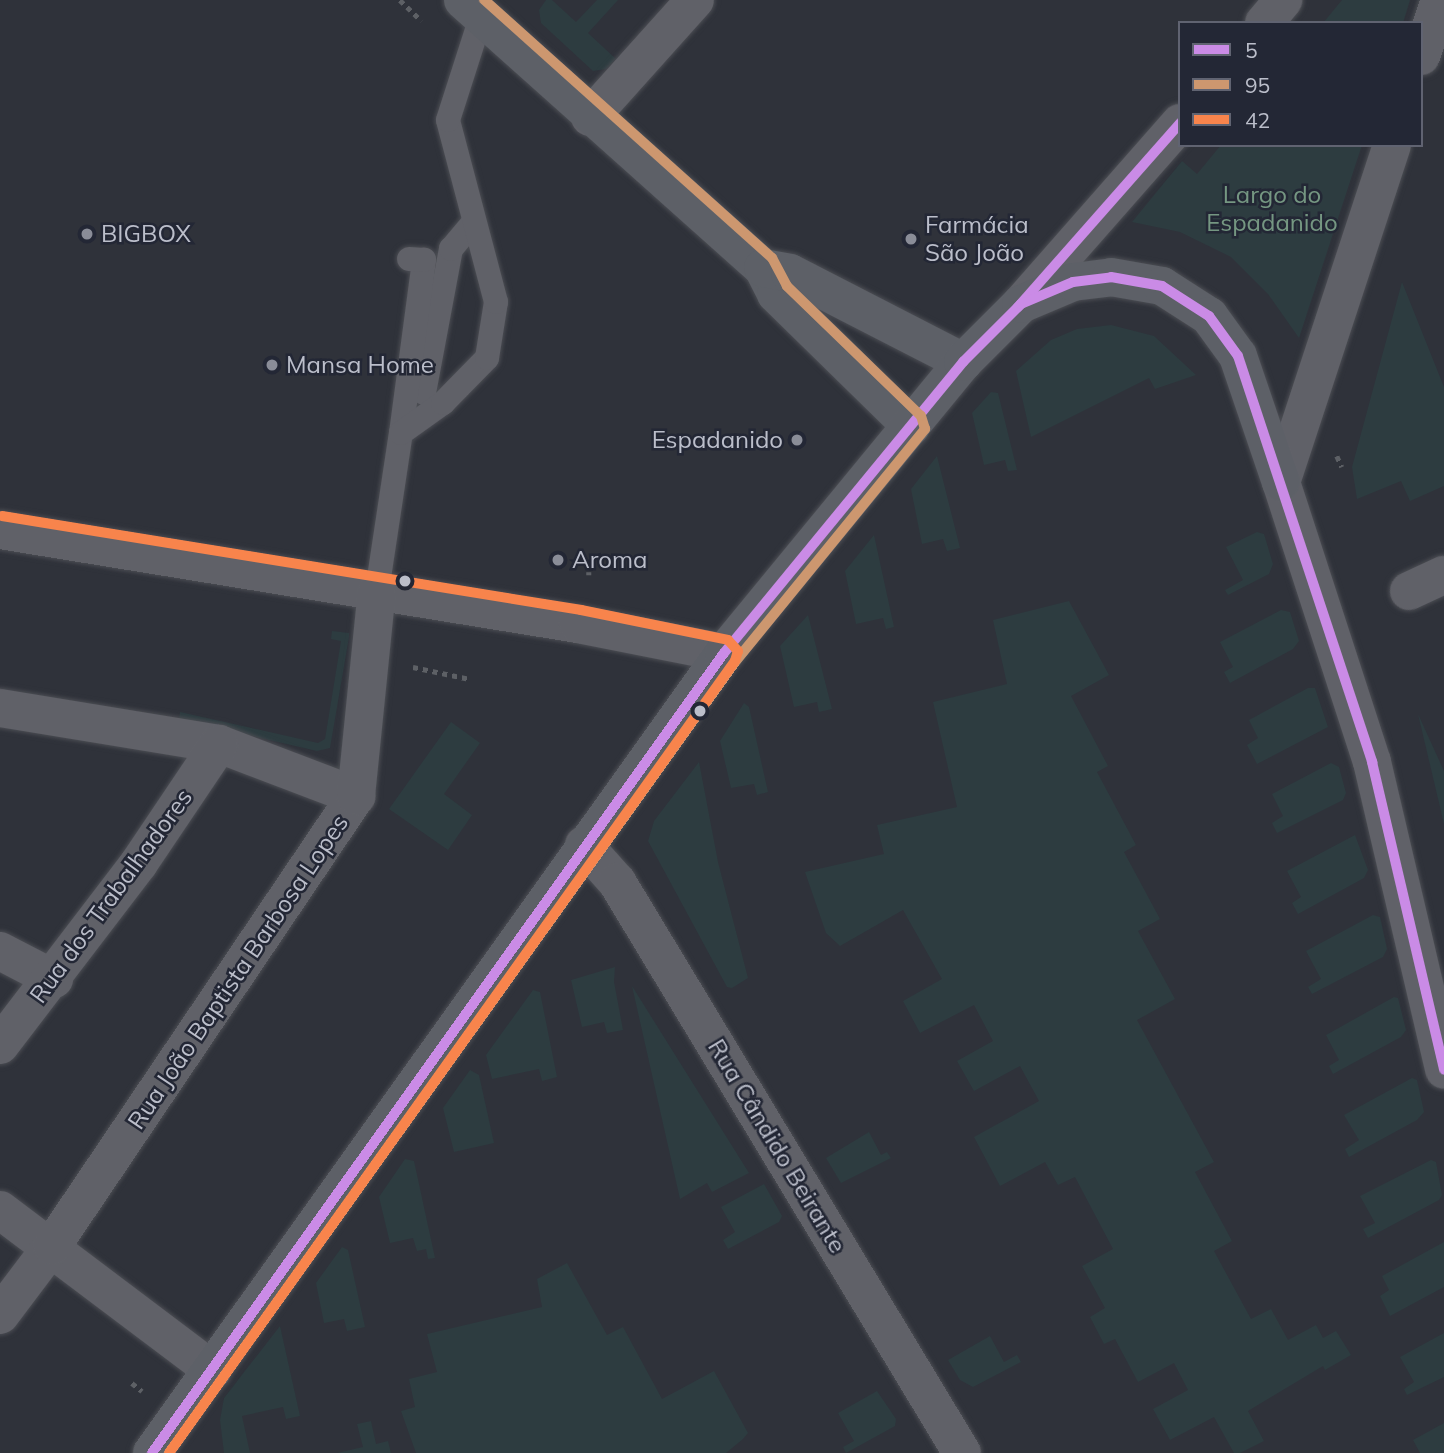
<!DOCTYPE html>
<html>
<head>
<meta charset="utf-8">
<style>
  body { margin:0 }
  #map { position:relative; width:1444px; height:1453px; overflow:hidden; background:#2f323a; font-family:Mulish,sans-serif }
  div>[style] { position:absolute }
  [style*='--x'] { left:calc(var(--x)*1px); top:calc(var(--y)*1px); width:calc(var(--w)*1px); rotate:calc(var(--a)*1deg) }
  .green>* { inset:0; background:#2d3c40 }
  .path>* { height:4.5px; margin-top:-2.25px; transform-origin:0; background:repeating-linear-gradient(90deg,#5d6065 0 5px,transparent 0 10px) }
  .roads { filter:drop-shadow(0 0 2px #4b4d53) drop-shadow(0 0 2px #4b4d53) }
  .lane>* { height:24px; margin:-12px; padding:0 12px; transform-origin:12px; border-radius:12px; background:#606168 }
  .street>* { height:38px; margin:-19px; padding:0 19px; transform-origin:19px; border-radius:19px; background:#606168 }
  .secondary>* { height:38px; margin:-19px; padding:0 19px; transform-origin:19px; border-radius:19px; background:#5d6067 }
  .bus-1>* { height:10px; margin:-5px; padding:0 5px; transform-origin:5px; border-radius:5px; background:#ca8be6 }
  .bus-2>* { height:10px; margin:-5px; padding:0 5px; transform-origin:5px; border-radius:5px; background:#cd976f }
  .bus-3>* { height:10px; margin:-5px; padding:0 5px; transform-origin:5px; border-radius:5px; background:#f8844c }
  .dots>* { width:19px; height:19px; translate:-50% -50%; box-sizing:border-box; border:4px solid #232735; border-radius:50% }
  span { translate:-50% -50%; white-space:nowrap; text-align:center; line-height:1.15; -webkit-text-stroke:5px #232735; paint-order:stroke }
  .park-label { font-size:24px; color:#759782 }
  .poi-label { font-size:24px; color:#bbbeca }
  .left { translate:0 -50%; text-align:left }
  .right { translate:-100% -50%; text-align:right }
  .street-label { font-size:24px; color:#bbbeca }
  .legend { position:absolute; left:1178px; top:21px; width:245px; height:126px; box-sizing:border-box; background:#232735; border:2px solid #606371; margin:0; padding:9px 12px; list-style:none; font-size:21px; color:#bbbeca }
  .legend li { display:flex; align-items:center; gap:14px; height:35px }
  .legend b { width:35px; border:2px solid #606371 }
</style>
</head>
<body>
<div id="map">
  <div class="green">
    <div style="clip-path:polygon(546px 0,552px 0,576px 22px,597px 0,618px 0,588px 33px,616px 59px,606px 69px,593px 71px,541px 23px,539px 10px)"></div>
    <div style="clip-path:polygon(1342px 0,1410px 0,1403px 23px,1323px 23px)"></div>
    <div style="clip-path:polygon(1221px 145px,1362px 145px,1299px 338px,1268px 294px,1231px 257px,1180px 232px,1132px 222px,1182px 161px,1197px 174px)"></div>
    <div style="clip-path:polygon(1402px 282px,1444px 387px,1444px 486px,1410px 501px,1401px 481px,1357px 499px,1352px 467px)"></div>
    <div style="clip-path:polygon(1111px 325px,1154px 336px,1196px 375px,1155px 389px,1149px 378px,1031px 437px,1016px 371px,1051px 340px,1077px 329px)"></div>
    <div style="clip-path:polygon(991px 392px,998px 393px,1017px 470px,1008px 471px,1005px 460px,984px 465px,972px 413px)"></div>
    <div style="clip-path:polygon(937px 456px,960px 548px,947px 551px,943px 539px,922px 544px,911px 489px)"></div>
    <div style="clip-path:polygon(1257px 532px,1264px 534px,1273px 564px,1269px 574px,1228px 595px,1225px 590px,1243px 580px,1226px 547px)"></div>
    <div style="clip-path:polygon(874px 535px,894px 627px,886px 629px,883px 618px,856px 624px,845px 571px)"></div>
    <div style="clip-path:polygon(1069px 601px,1109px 675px,1071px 696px,1108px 766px,1097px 772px,1136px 845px,1124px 852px,1160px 919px,1138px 931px,1175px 999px,1137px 1020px,1214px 1162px,1195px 1172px,1232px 1241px,1214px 1251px,1251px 1319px,1271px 1309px,1288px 1340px,1316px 1325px,1323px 1338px,1336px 1331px,1351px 1355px,1325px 1370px,1323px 1366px,1248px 1411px,1264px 1441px,1240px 1453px,1234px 1453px,1214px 1417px,1170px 1440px,1153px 1409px,1188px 1390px,1174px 1363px,1138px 1382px,1115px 1339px,1104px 1344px,1090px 1317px,1105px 1308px,1082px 1266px,1113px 1249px,1075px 1177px,1058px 1185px,1045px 1162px,1000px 1186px,974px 1137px,1039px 1101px,1020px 1066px,974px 1091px,957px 1061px,993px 1041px,974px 1005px,920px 1033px,903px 1001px,942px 979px,903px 910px,840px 946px,826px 933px,805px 872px,884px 854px,877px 825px,957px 807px,933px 702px,1007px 684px,993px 620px)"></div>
    <div style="clip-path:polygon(1281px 610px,1290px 612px,1299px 641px,1293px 649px,1230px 683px,1224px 672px,1233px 667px,1220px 642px)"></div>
    <div style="clip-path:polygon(808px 615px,832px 709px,819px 712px,817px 702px,794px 707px,780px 646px)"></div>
    <div style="clip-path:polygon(332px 631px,349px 633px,349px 637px,330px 748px,317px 751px,179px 719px,180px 712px,318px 743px,325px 739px,341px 641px,331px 639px)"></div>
    <div style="clip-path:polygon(1308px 688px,1315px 688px,1328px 727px,1257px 764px,1247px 745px,1258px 738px,1249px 720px)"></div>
    <div style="clip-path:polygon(744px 703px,749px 707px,768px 792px,757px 795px,754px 784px,731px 788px,720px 741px)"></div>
    <div style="clip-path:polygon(1418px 714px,1444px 771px,1444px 824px)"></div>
    <div style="clip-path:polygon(451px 722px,480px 743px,444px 794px,472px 815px,448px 850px,389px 809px)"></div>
    <div style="clip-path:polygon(699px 762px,718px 862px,748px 978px,732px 988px,727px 987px,648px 841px,654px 821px)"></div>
    <div style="clip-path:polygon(1331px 763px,1339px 767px,1346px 793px,1343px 800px,1277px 833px,1272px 823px,1283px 816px,1272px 794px)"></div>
    <div style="clip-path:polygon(1355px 835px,1368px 870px,1364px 878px,1298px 914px,1292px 903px,1301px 897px,1287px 871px)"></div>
    <div style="clip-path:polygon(1373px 915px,1380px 917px,1387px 949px,1383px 957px,1312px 994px,1308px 987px,1321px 979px,1306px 951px)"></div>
    <div style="clip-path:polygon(615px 967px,614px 982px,623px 1030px,607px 1033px,604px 1022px,582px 1027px,571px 980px)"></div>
    <div style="clip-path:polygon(632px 986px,749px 1173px,712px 1192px,707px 1183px,680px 1199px)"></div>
    <div style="clip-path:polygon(533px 990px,540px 992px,557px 1077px,542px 1081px,539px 1069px,492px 1079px,486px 1055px)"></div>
    <div style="clip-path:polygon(1394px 997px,1398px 998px,1406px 1030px,1401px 1037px,1333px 1074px,1329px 1066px,1339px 1060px,1326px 1035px)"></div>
    <div style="clip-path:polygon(470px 1070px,479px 1075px,494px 1143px,454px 1152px,443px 1108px)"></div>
    <div style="clip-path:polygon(1412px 1078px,1417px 1080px,1424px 1112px,1417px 1120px,1349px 1157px,1345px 1149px,1359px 1140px,1344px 1115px)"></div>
    <div style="clip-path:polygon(869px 1132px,881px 1155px,887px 1152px,891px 1158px,841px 1183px,826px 1158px)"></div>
    <div style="clip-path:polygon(405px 1159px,414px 1161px,435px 1258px,428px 1259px,426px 1249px,417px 1251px,413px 1238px,390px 1243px,379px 1197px)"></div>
    <div style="clip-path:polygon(1431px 1160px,1436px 1162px,1442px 1195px,1439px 1200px,1368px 1238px,1363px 1229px,1375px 1223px,1360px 1196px)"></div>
    <div style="clip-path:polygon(764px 1184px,782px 1216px,779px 1222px,728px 1249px,723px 1240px,735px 1232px,721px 1207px)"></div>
    <div style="clip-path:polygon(1444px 1242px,1444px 1287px,1390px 1316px,1380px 1296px,1389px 1290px,1382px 1276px)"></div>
    <div style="clip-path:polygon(342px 1247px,348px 1250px,365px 1327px,347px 1331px,344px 1319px,324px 1323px,316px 1283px)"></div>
    <div style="clip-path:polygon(567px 1263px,607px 1335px,623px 1327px,662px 1399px,714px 1371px,748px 1433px,743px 1439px,726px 1453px,416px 1453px,401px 1411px,415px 1407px,409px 1379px,437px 1372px,427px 1334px,542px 1307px,537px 1279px)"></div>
    <div style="clip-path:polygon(280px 1326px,300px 1416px,286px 1419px,283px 1407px,242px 1416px,250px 1453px,224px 1453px,220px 1420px,224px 1398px)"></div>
    <div style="clip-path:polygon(1444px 1333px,1444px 1377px,1407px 1395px,1404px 1389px,1414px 1382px,1400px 1357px)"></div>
    <div style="clip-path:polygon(990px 1336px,1004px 1362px,1017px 1355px,1021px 1362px,973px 1387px,960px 1380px,948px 1360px)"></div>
    <div style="clip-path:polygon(877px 1391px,896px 1419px,895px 1426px,846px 1453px,843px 1447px,854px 1441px,838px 1413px)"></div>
    <div style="clip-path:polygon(371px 1421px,376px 1444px,388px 1441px,391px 1453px,337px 1453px,363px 1447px,357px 1424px)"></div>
    <div style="clip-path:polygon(1444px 1423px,1444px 1453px,1420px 1453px,1413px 1440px)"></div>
  </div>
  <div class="path">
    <div style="--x:400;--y:0;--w:30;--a:44"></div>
    <div style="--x:1337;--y:456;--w:12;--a:66"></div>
    <div style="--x:589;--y:572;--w:3;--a:90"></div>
    <div style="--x:413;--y:667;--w:58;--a:11.9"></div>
    <div style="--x:132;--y:1383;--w:13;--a:39"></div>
  </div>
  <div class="roads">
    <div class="lane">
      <div style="--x:424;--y:393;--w:147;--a:-79.4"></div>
      <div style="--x:451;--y:249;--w:35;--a:-50"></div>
      <div style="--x:401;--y:433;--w:175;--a:-82.4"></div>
      <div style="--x:424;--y:260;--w:15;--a:-176"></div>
      <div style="--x:377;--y:591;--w:160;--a:-81.4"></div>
      <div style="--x:401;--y:433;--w:52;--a:-35.5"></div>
      <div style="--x:443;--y:403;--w:63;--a:-45.6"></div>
      <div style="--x:487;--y:358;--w:57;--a:-80.9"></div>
      <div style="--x:496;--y:302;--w:188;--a:-104.8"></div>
      <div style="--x:448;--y:120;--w:108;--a:-72.2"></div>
    </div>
    <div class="street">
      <div style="--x:1264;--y:23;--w:30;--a:-50"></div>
      <div style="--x:1421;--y:56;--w:59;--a:-71.3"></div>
      <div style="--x:590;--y:117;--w:157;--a:-48.1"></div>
      <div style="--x:1392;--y:145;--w:355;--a:108.2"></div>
      <div style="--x:1281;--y:482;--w:294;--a:72"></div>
      <div style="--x:1372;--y:762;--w:316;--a:76.8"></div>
      <div style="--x:1021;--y:304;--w:241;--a:-48.7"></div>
      <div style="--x:0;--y:530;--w:586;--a:9.24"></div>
      <div style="--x:578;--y:624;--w:149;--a:11.2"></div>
      <div style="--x:1409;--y:591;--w:38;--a:-25"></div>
      <div style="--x:0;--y:708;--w:222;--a:9.3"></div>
      <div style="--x:219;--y:744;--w:147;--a:20.8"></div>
      <div style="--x:584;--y:845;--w:50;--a:48.3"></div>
      <div style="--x:617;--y:882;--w:667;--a:58.86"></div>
      <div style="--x:0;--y:951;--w:61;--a:27.4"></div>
      <div style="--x:0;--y:1045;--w:229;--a:-52.6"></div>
      <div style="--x:139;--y:863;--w:143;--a:-56.1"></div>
      <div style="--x:0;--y:1210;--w:266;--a:37"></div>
      <div style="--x:0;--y:1315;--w:86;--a:-53"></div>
      <div style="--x:52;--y:1246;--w:543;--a:-55.96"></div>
      <div style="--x:356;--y:796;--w:206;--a:-84.2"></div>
    </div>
    <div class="secondary">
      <div style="--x:463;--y:0;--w:402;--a:41.8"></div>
      <div style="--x:763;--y:268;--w:29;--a:63"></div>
      <div style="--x:776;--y:294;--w:189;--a:44.4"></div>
      <div style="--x:763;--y:268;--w:27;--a:10"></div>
      <div style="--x:790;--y:273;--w:195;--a:27.2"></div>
      <div style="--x:152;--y:1453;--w:983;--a:-54.44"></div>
      <div style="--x:724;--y:653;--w:377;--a:-50.6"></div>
      <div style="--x:963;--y:362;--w:82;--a:-45"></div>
      <div style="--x:1021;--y:304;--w:56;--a:-22.9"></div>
      <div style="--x:1073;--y:282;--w:38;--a:-7"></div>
      <div style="--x:1111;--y:277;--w:52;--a:10"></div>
      <div style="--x:1162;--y:286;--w:56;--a:32.6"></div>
      <div style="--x:1209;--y:316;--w:49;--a:54.1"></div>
      <div style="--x:1238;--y:356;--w:133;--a:71.2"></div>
    </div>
  </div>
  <div class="bus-1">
    <div style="--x:1018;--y:307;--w:245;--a:-48.6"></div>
    <div style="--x:152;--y:1453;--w:983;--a:-54.44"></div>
    <div style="--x:724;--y:653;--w:377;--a:-50.6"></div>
    <div style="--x:963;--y:362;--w:82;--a:-45"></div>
    <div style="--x:1021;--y:304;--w:56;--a:-22.9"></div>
    <div style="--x:1073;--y:282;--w:38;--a:-7"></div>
    <div style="--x:1111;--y:277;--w:52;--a:10"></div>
    <div style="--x:1162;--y:286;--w:56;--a:32.6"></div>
    <div style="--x:1209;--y:316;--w:49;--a:54.1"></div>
    <div style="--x:1238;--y:356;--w:428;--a:71.7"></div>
    <div style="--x:1372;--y:762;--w:316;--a:76.8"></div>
  </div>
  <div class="bus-2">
    <div style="--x:169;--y:1453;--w:973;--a:-54.41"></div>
    <div style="--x:735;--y:662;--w:301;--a:-50.8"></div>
    <div style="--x:925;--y:429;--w:14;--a:-107"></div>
    <div style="--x:921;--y:416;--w:187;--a:-135.9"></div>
    <div style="--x:787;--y:286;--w:32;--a:-118"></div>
    <div style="--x:772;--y:258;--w:387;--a:-138.1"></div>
  </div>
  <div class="bus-3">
    <div style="--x:2;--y:516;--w:587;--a:9.22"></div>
    <div style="--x:581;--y:610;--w:150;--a:11.5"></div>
    <div style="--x:728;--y:640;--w:15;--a:48"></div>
    <div style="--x:738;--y:651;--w:10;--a:107"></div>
    <div style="--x:735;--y:661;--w:973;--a:125.55"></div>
  </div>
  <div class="dots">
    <div style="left:87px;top:234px;background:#8a8d98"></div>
    <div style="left:911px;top:239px;background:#8a8d98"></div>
    <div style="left:272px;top:365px;background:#8a8d98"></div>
    <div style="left:797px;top:440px;background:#8a8d98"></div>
    <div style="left:558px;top:560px;background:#8a8d98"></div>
    <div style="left:405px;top:581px;background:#bbbeca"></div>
    <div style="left:700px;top:711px;background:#bbbeca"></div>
  </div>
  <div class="park-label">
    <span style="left:1272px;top:209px">Largo do<br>Espadanido</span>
  </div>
  <div class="poi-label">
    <span class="left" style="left:925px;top:239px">Farmácia<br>São João</span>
    <span class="left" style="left:101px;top:234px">BIGBOX</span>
    <span class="left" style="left:286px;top:365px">Mansa Home</span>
    <span class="right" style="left:783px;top:440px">Espadanido</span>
    <span class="left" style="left:572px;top:560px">Aroma</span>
  </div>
  <div class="street-label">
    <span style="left:111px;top:896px;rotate:-54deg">Rua dos Trabalhadores</span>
    <span style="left:238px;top:972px;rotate:-56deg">Rua João Baptista Barbosa Lopes</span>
    <span style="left:777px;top:1146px;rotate:59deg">Rua Cândido Beirante</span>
  </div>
  <ul class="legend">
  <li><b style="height:9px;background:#ca8be6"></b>5</li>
  <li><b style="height:9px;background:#cd976f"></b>95</li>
  <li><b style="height:9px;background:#f8844c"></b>42</li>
  </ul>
</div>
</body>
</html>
